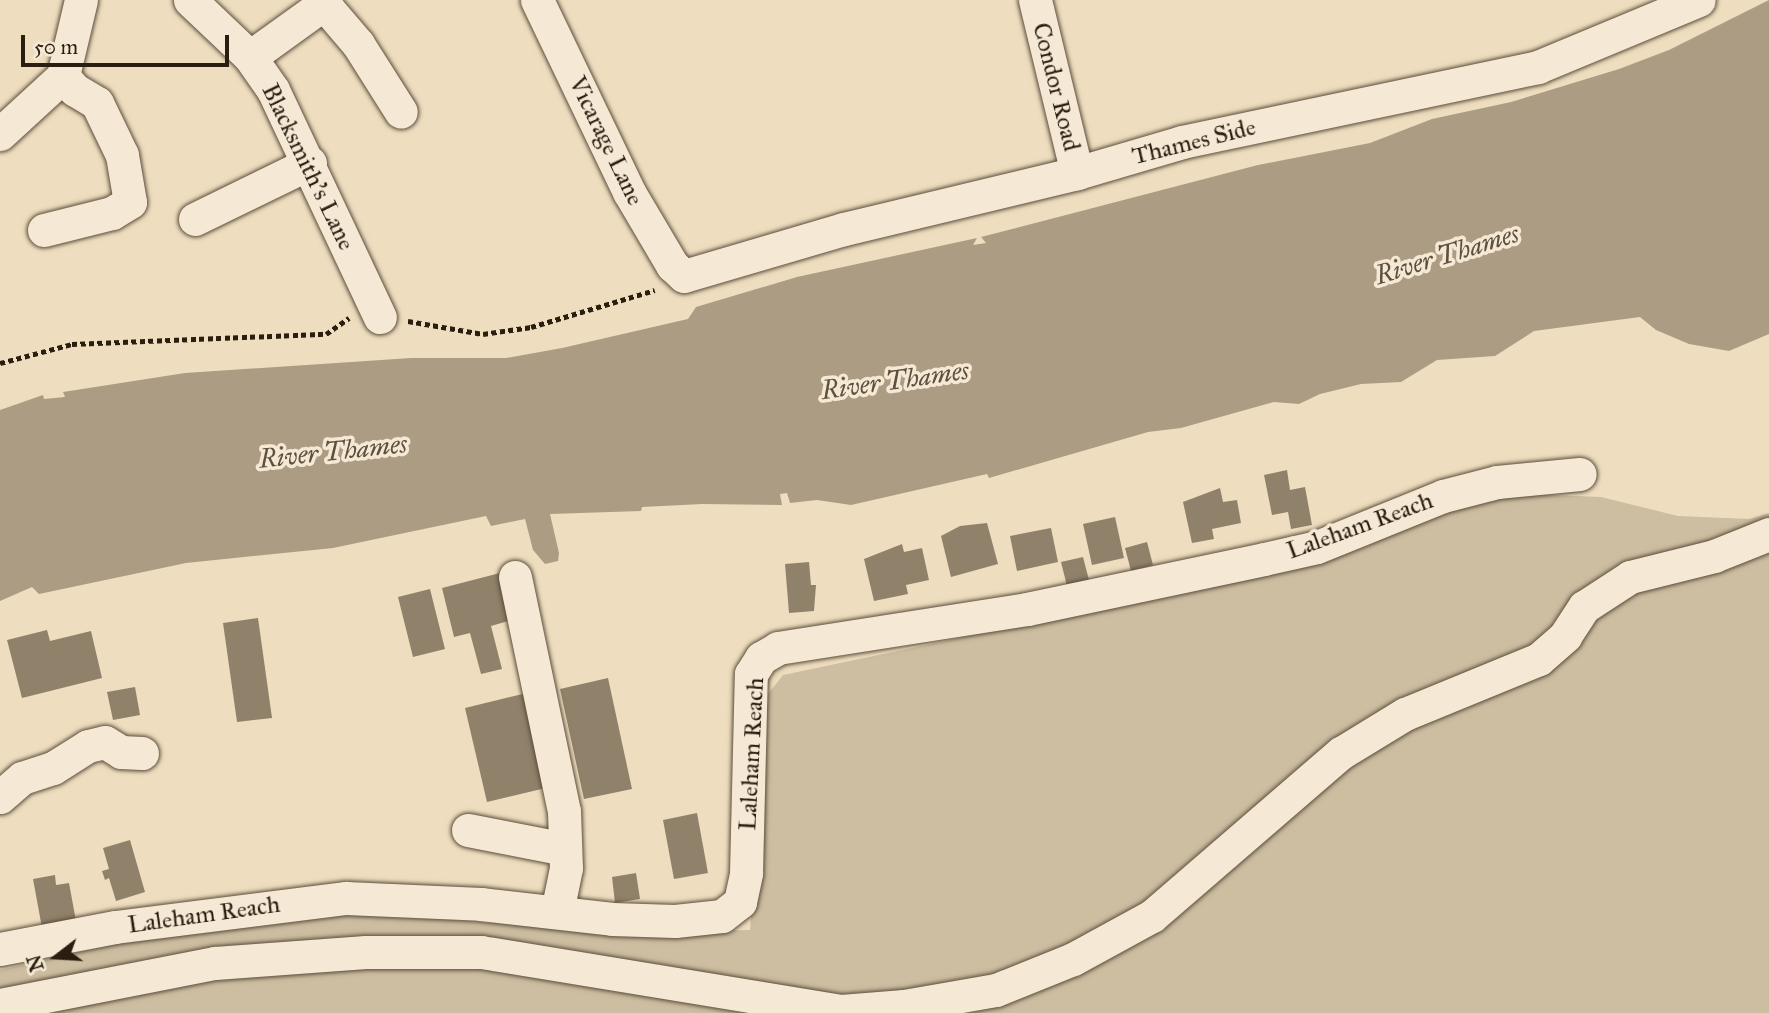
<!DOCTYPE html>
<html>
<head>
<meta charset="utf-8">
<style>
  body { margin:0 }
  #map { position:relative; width:1769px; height:1013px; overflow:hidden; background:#efddbf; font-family:"IM FELL Great Primer",serif }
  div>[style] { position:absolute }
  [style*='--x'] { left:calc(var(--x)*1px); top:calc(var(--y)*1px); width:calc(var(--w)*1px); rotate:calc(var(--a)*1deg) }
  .green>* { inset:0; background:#cdbda1 }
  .water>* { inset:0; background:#ac9c83 }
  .building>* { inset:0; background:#90816b }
  .path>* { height:4.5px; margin-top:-2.25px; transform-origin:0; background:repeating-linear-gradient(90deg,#291e0f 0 5px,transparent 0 8.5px) }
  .roads { filter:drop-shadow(0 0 2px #5a4e3b) drop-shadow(0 0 2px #5a4e3b) }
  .minor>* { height:33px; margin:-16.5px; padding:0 16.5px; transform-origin:16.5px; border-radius:16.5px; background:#f5e9d5 }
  span { translate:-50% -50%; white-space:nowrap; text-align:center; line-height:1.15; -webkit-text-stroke:7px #f5e9d5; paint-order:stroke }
  .street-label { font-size:24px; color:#291e0f }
  .water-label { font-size:26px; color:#5d503d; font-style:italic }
  .north { position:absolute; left:21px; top:922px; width:70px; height:70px; -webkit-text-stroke:5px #f5e9d5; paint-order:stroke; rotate:253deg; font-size:19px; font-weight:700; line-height:28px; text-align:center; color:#291e0f }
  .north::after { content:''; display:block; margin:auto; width:24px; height:32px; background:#291e0f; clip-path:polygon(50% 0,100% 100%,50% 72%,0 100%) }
  .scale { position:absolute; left:21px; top:35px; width:208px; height:32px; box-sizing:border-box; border:4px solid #291e0f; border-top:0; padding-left:9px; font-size:21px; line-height:24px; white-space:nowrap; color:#291e0f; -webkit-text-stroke:5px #f5e9d5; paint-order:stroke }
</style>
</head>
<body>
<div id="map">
  <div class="green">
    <div style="clip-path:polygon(1498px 493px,1601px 497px,1678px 516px,1749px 519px,1769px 513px,1769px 1013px,0 1013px,0 970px,124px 942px,348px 911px,614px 933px,750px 930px,768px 694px,783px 675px,1321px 562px)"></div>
  </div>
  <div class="water">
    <div style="clip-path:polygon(1769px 0,1769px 334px,1729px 351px,1689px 344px,1656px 330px,1640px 317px,1534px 331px,1495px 356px,1437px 360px,1401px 382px,1361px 384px,1320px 394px,1299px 404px,1274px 402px,1181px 428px,1148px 432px,989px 478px,987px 474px,851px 505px,817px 500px,790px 503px,787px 493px,780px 494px,782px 505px,702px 504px,642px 507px,641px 511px,550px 514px,559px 553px,558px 561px,545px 564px,533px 550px,525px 519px,491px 526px,486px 516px,333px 548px,186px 563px,39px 594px,32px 587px,0 601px,0 410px,43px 395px,44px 399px,65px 397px,63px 392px,185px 373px,411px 358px,506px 358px,562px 348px,688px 319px,696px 307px,797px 277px,977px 238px,973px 245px,986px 243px,981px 237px,1258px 165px,1370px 143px,1432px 119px,1511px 102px,1619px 69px,1669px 50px)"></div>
  </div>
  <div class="building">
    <div style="clip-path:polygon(1287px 470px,1290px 490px,1305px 487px,1312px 525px,1291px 529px,1288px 512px,1272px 515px,1264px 475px)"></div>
    <div style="clip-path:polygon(1220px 488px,1223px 502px,1237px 500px,1241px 523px,1212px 529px,1214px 539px,1192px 543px,1183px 502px)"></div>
    <div style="clip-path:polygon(1115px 517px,1124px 558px,1092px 565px,1083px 524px)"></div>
    <div style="clip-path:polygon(987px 523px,998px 564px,951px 577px,941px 536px,960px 526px)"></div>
    <div style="clip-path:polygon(1051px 528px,1058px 562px,1017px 571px,1010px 536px)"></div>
    <div style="clip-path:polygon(1147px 542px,1153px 565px,1131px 571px,1125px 548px)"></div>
    <div style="clip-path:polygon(902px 544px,904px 552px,922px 548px,929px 580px,906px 585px,908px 594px,874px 601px,864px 559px)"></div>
    <div style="clip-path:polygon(1083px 557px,1089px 580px,1067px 586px,1061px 562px)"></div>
    <div style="clip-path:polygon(809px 562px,811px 585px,816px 585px,814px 611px,789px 613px,785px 564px)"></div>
    <div style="clip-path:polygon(500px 573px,512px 620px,491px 626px,502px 669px,481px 674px,470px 633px,454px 637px,442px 588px)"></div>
    <div style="clip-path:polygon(430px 589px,445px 649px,413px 657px,398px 597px)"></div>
    <div style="clip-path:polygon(258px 618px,272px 718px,237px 722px,223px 623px)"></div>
    <div style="clip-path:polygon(47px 630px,50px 641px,91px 631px,102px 678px,22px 698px,7px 640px)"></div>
    <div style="clip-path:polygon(608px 678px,632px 789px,584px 799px,560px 689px)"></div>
    <div style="clip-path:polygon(135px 687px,140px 715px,113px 720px,107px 692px)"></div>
    <div style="clip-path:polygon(527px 693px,550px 787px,487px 802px,465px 708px)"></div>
    <div style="clip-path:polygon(697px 813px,708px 873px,674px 879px,663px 820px)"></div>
    <div style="clip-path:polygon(130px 840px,145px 892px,116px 901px,109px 878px,105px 880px,102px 871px,109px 869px,103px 848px)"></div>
    <div style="clip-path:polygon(636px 873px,640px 899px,615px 903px,612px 877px)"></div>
    <div style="clip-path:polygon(55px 875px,56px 885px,69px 883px,76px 921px,42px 928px,33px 879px)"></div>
  </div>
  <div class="path">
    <div style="--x:408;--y:321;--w:76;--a:9.8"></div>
    <div style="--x:483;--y:334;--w:49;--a:-8.3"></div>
    <div style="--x:531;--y:327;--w:129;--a:-16.6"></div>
    <div style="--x:0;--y:363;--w:74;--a:-14.8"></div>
    <div style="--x:72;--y:344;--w:254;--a:-2.3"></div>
    <div style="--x:326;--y:334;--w:28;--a:-35"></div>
  </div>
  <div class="roads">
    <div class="minor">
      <div style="--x:190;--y:0;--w:83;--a:43.5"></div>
      <div style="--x:250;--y:57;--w:40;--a:55.1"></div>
      <div style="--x:273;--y:90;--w:251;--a:64.8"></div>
      <div style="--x:537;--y:0;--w:213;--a:64.4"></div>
      <div style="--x:629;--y:192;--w:85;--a:59.5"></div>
      <div style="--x:672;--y:265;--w:16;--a:43"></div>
      <div style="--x:684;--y:276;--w:167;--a:-16.4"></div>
      <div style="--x:844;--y:229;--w:240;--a:-13.5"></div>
      <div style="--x:1077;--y:173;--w:109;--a:-16.4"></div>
      <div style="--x:1182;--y:142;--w:364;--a:-11.9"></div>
      <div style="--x:1538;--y:67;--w:174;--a:-22.6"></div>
      <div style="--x:1035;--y:0;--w:178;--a:76.4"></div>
      <div style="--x:250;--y:57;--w:84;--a:-35.8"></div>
      <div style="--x:318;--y:8;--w:11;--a:10"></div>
      <div style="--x:329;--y:10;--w:45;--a:49.5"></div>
      <div style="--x:358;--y:44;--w:80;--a:57.7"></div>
      <div style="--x:0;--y:134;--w:86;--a:-42.6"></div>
      <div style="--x:195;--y:219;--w:128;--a:-26"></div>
      <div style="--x:44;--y:230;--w:70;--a:-14"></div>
      <div style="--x:112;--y:213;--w:21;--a:-31"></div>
      <div style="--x:130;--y:202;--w:48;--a:-99.7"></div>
      <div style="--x:122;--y:155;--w:58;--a:-115.7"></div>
      <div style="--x:97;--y:103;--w:26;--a:-149"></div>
      <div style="--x:75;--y:90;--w:18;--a:-131"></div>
      <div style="--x:63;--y:76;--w:78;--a:-76.7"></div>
      <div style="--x:515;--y:577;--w:239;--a:78.2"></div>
      <div style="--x:564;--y:811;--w:57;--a:88"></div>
      <div style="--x:566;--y:868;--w:45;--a:101.6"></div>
      <div style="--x:0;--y:797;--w:29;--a:-41"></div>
      <div style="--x:22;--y:778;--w:33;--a:-18"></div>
      <div style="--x:53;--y:768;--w:41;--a:-32.2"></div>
      <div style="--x:88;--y:746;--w:17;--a:-13"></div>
      <div style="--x:105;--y:742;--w:19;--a:32"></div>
      <div style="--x:121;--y:752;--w:21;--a:3"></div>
      <div style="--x:468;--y:830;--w:99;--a:11.1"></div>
      <div style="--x:0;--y:949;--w:117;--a:-10.8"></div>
      <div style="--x:115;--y:927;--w:233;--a:-7.2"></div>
      <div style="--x:346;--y:898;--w:135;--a:2.5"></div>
      <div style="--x:481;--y:904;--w:132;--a:6.5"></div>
      <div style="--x:612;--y:919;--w:63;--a:1.8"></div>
      <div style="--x:675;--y:921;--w:47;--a:-6.1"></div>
      <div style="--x:722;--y:916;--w:23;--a:-38"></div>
      <div style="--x:740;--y:902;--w:30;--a:-78"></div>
      <div style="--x:746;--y:873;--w:199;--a:-88.6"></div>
      <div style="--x:751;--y:674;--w:19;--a:-58"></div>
      <div style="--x:761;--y:658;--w:20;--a:-30"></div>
      <div style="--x:778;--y:648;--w:252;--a:-8.9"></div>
      <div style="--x:1027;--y:609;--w:242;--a:-11.9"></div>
      <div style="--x:1264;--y:559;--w:54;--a:-12.8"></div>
      <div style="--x:1317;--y:547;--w:136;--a:-22"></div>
      <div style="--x:1443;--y:496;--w:56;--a:-14.5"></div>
      <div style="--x:1497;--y:482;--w:83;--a:-5.5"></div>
      <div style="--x:0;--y:1005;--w:219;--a:-11.1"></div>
      <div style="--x:215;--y:963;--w:151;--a:-4.2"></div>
      <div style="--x:366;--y:952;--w:115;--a:0"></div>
      <div style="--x:481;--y:952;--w:365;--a:9.3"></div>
      <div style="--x:841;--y:1011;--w:63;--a:-4.5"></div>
      <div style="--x:904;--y:1006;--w:93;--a:-9.9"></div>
      <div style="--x:996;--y:990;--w:83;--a:-21.9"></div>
      <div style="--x:1073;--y:959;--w:90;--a:-28.6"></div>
      <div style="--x:1152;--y:916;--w:250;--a:-40.8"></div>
      <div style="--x:1341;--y:753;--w:75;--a:-31.4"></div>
      <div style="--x:1405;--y:714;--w:145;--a:-22.3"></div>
      <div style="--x:1539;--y:659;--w:35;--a:-41"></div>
      <div style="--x:1565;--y:636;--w:35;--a:-57"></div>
      <div style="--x:1584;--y:607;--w:55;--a:-33.1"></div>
      <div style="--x:1630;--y:577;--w:87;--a:-14"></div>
      <div style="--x:1714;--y:556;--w:59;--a:-21.8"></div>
    </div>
  </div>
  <div class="street-label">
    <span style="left:1056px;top:87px;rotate:76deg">Condor Road</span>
    <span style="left:606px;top:141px;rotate:64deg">Vicarage Lane</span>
    <span style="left:1194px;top:142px;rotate:-14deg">Thames Side</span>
    <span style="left:308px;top:167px;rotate:64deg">Blacksmith's Lane</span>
    <span style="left:1360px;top:526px;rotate:-20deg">Laleham Reach</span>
    <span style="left:752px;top:754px;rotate:-87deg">Laleham Reach</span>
    <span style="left:204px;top:915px;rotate:-8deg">Laleham Reach</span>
  </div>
  <div class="water-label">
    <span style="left:1447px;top:255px;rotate:-17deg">River Thames</span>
    <span style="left:895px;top:381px;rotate:-8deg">River Thames</span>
    <span style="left:333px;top:452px;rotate:-6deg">River Thames</span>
  </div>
  <div class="north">N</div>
  <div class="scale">50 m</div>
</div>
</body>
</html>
